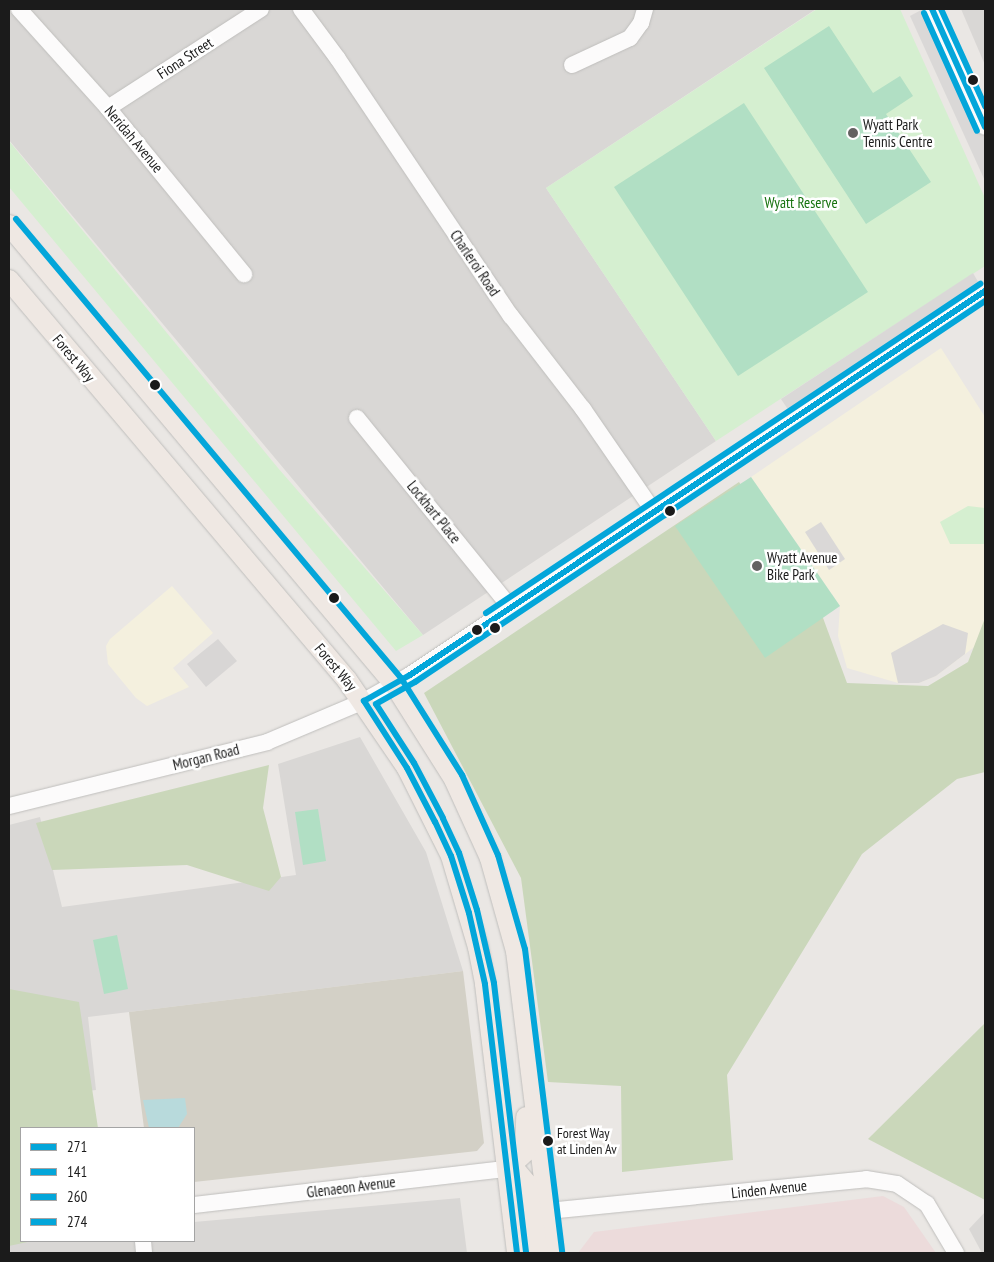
<!DOCTYPE html>
<html>
<head>
<meta charset="utf-8">
<style>
  body { margin:0 }
  #map { position:relative; width:994px; height:1262px; overflow:hidden; background:#eae7e4; font-family:"PT Sans Narrow",sans-serif }
  div>[style] { position:absolute }
  [style*='--x'] { left:calc(var(--x)*1px); top:calc(var(--y)*1px); width:calc(var(--w)*1px); rotate:calc(var(--a)*1deg) }
  .residential>* { inset:0; background:#d9d7d5 }
  .commercial>* { inset:0; background:#ecdbdb }
  .education>* { inset:0; background:#f4f0de }
  .religious>* { inset:0; background:#d8d6d5 }
  .construction>* { inset:0; background:#d3d0c6 }
  .forest>* { inset:0; background:#cad7ba }
  .park>* { inset:0; background:#d5efd0 }
  .pitch>* { inset:0; background:#b1dfc4 }
  .parking>* { inset:0; background:#dad8d7 }
  .water>* { inset:0; background:#b8dadc }
  .roads { filter:drop-shadow(0 0 1px #bfbebc) drop-shadow(0 0 1px #bfbebc) }
  .minor>* { height:16px; margin:-8px; padding:0 8px; transform-origin:8px; border-radius:8px; background:#fcfbfb }
  .major>* { height:20px; margin:-10px; padding:0 10px; transform-origin:10px; border-radius:10px; background:#efe8e3 }
  .bus-1>* { height:6px; margin:-3px; padding:0 3px; transform-origin:3px; border-radius:3px; background:#03a6da }
  .bus-2>* { height:6px; margin:-3px; padding:0 3px; transform-origin:3px; border-radius:3px; background:#03a6da }
  .bus-3>* { height:6px; margin:-3px; padding:0 3px; transform-origin:3px; border-radius:3px; background:#03a6da }
  .bus-4>* { height:6px; margin:-3px; padding:0 3px; transform-origin:3px; border-radius:3px; background:#03a6da }
  .dots>* { width:14px; height:14px; translate:-50% -50%; box-sizing:border-box; border:2px solid #fff; border-radius:50% }
  span { translate:-50% -50%; white-space:nowrap; text-align:center; line-height:1.15; -webkit-text-stroke:5px #fff; paint-order:stroke }
  .bus-label { font-size:14px; color:#1b1b1b }
  .left { translate:0 -50%; text-align:left }
  .street-label { font-size:15px; color:#1b1b1b }
  .poi-label { font-size:15px; color:#1b1b1b }
  .park-label { font-size:15px; color:#187310 }
  .frame { position:absolute; inset:0; border:10px solid #1b1b1b; pointer-events:none }
  .legend { position:absolute; left:20px; top:1127px; width:175px; height:115px; box-sizing:border-box; background:#fff; border:1px solid #a4a4a4; margin:0; padding:6px 9px; list-style:none; font-size:15px; color:#1b1b1b }
  .legend li { display:flex; align-items:center; gap:10px; height:25px }
  .legend b { width:25px; border:1px solid #a4a4a4 }
</style>
</head>
<body>
<div id="map">
  <div class="residential">
    <div style="clip-path:polygon(9px 9px,816px 9px,546px 188px,716px 441px,423px 635px,9px 140px)"></div>
    <div style="clip-path:polygon(961px 9px,985px 9px,985px 65px)"></div>
    <div style="clip-path:polygon(360px 737px,426px 852px,463px 971px,88px 1017px,96px 1090px,9px 1100px,9px 825px,40px 817px,62px 907px,296px 875px,278px 764px)"></div>
    <div style="clip-path:polygon(460px 1198px,467px 1253px,9px 1253px,9px 1238px,21px 1241px,194px 1241px,194px 1222px)"></div>
    <div style="clip-path:polygon(985px 1212px,985px 1253px,982px 1253px,969px 1229px)"></div>
  </div>
  <div class="commercial">
    <div style="clip-path:polygon(883px 1196px,904px 1207px,936px 1253px,578px 1253px,594px 1232px)"></div>
  </div>
  <div class="education">
    <div style="clip-path:polygon(941px 348px,985px 417px,985px 639px,936px 676px,919px 683px,898px 683px,847px 668px,838px 636px,840px 606px,751px 477px)"></div>
    <div style="clip-path:polygon(172px 586px,213px 633px,173px 668px,189px 687px,147px 706px,136px 698px,108px 664px,106px 646px,110px 639px)"></div>
  </div>
  <div class="religious">
    <div style="clip-path:polygon(218px 639px,237px 661px,206px 687px,187px 664px)"></div>
  </div>
  <div class="construction">
    <div style="clip-path:polygon(463px 971px,484px 1143px,477px 1151px,194px 1182px,194px 1128px,144px 1128px,129px 1012px)"></div>
  </div>
  <div class="forest">
    <div style="clip-path:polygon(739px 482px,819px 607px,847px 683px,928px 686px,968px 662px,985px 618px,985px 772px,957px 779px,862px 854px,727px 1075px,733px 1160px,622px 1172px,621px 1086px,548px 1082px,521px 878px,424px 693px)"></div>
    <div style="clip-path:polygon(269px 765px,263px 808px,281px 877px,269px 891px,187px 865px,52px 870px,36px 823px)"></div>
    <div style="clip-path:polygon(9px 989px,79px 1002px,98px 1128px,21px 1128px,21px 1241px,32px 1241px,9px 1246px)"></div>
    <div style="clip-path:polygon(985px 1023px,985px 1200px,868px 1139px)"></div>
  </div>
  <div class="park">
    <div style="clip-path:polygon(817px 9px,900px 9px,985px 198px,985px 266px,716px 441px,546px 188px)"></div>
    <div style="clip-path:polygon(9px 141px,278px 468px,423px 635px,396px 651px,9px 187px)"></div>
    <div style="clip-path:polygon(968px 506px,985px 508px,985px 544px,950px 544px,940px 522px)"></div>
  </div>
  <div class="pitch">
    <div style="clip-path:polygon(829px 26px,873px 93px,900px 76px,913px 96px,886px 114px,931px 182px,866px 224px,764px 68px)"></div>
    <div style="clip-path:polygon(744px 103px,868px 292px,738px 376px,614px 187px)"></div>
    <div style="clip-path:polygon(751px 477px,840px 606px,765px 658px,675px 526px)"></div>
    <div style="clip-path:polygon(318px 809px,326px 861px,303px 865px,295px 812px)"></div>
    <div style="clip-path:polygon(117px 935px,128px 989px,104px 994px,93px 940px)"></div>
  </div>
  <div class="parking">
    <div style="clip-path:polygon(923px 9px,932px 9px,985px 127px,985px 181px,910px 16px)"></div>
    <div style="clip-path:polygon(973px 273px,984px 292px,795px 420px,781px 399px)"></div>
    <div style="clip-path:polygon(821px 522px,845px 559px,829px 570px,805px 532px)"></div>
    <div style="clip-path:polygon(943px 624px,968px 633px,965px 654px,936px 676px,919px 683px,898px 683px,891px 653px)"></div>
  </div>
  <div class="water">
    <div style="clip-path:polygon(185px 1098px,187px 1114px,178px 1128px,149px 1128px,143px 1100px)"></div>
  </div>
  <div class="roads">
    <div class="minor">
      <div style="--x:19;--y:9;--w:133;--a:48"></div>
      <div style="--x:108;--y:108;--w:215;--a:50.7"></div>
      <div style="--x:301;--y:9;--w:62;--a:53.5"></div>
      <div style="--x:338;--y:59;--w:310;--a:56.1"></div>
      <div style="--x:511;--y:316;--w:118;--a:52.3"></div>
      <div style="--x:583;--y:409;--w:125;--a:55.4"></div>
      <div style="--x:932;--y:9;--w:129;--a:65.8"></div>
      <div style="--x:572;--y:65;--w:64;--a:-25"></div>
      <div style="--x:630;--y:38;--w:19;--a:-54"></div>
      <div style="--x:641;--y:23;--w:15;--a:-74"></div>
      <div style="--x:108;--y:108;--w:182;--a:-32.9"></div>
      <div style="--x:357;--y:418;--w:243;--a:51"></div>
      <div style="--x:9;--y:806;--w:266;--a:-13.9"></div>
      <div style="--x:267;--y:742;--w:105;--a:-22.9"></div>
      <div style="--x:364;--y:701;--w:53;--a:-29.5"></div>
      <div style="--x:410;--y:675;--w:691;--a:-33.74"></div>
      <div style="--x:194;--y:1205;--w:315;--a:-6.6"></div>
      <div style="--x:548;--y:1211;--w:320;--a:-5.7"></div>
      <div style="--x:866;--y:1179;--w:31;--a:9"></div>
      <div style="--x:897;--y:1184;--w:36;--a:34"></div>
      <div style="--x:927;--y:1204;--w:57;--a:59.4"></div>
      <div style="--x:143;--y:1241;--w:12;--a:85"></div>
    </div>
    <div class="major">
      <div style="--x:9;--y:225;--w:599;--a:50.01"></div>
      <div style="--x:394;--y:684;--w:112;--a:57.7"></div>
      <div style="--x:454;--y:779;--w:87;--a:65.5"></div>
      <div style="--x:490;--y:858;--w:97;--a:74.4"></div>
      <div style="--x:516;--y:951;--w:304;--a:83"></div>
      <div style="--x:9;--y:280;--w:524;--a:49.8"></div>
      <div style="--x:347;--y:680;--w:107;--a:55.7"></div>
      <div style="--x:407;--y:768;--w:98;--a:63.4"></div>
      <div style="--x:451;--y:856;--w:95;--a:73.5"></div>
      <div style="--x:478;--y:947;--w:38;--a:79"></div>
      <div style="--x:485;--y:984;--w:271;--a:83.2"></div>
      <div style="--x:507;--y:1169;--w:25;--a:-43"></div>
      <div style="--x:525;--y:1152;--w:35;--a:-88"></div>
      <div style="--x:507;--y:1169;--w:10;--a:17"></div>
      <div style="--x:517;--y:1172;--w:16;--a:50"></div>
      <div style="--x:527;--y:1184;--w:70;--a:80.9"></div>
    </div>
  </div>
  <div class="bus-1">
    <div style="--x:932;--y:9;--w:129;--a:65.8"></div>
    <div style="--x:517;--y:1253;--w:271;--a:-96.8"></div>
    <div style="--x:485;--y:984;--w:73;--a:-102.7"></div>
    <div style="--x:469;--y:913;--w:60;--a:-107.5"></div>
    <div style="--x:451;--y:856;--w:38;--a:-115"></div>
    <div style="--x:435;--y:822;--w:61;--a:-117.4"></div>
    <div style="--x:407;--y:768;--w:80;--a:-122.7"></div>
    <div style="--x:364;--y:701;--w:53;--a:-29.5"></div>
    <div style="--x:410;--y:675;--w:691;--a:-33.74"></div>
  </div>
  <div class="bus-2">
    <div style="--x:924;--y:13;--w:129;--a:65.8"></div>
    <div style="--x:526;--y:1252;--w:271;--a:-96.8"></div>
    <div style="--x:494;--y:983;--w:75;--a:-103.1"></div>
    <div style="--x:477;--y:910;--w:60;--a:-107.5"></div>
    <div style="--x:459;--y:853;--w:38;--a:-115"></div>
    <div style="--x:443;--y:818;--w:62;--a:-117.8"></div>
    <div style="--x:414;--y:763;--w:70;--a:-122.8"></div>
    <div style="--x:376;--y:704;--w:45;--a:-29.4"></div>
    <div style="--x:415;--y:682;--w:686;--a:-33.76"></div>
  </div>
  <div class="bus-3">
    <div style="--x:16;--y:219;--w:599;--a:50.01"></div>
    <div style="--x:401;--y:678;--w:115;--a:57.8"></div>
    <div style="--x:462;--y:775;--w:88;--a:65.8"></div>
    <div style="--x:498;--y:855;--w:98;--a:74"></div>
    <div style="--x:525;--y:949;--w:305;--a:83"></div>
  </div>
  <div class="bus-4">
    <div style="--x:941;--y:9;--w:107;--a:65.6"></div>
    <div style="--x:486;--y:613;--w:594;--a:-33.66"></div>
  </div>
  <div class="dots">
    <div style="left:973px;top:80px;background:#1b1b1b"></div>
    <div style="left:853px;top:133px;background:#636261"></div>
    <div style="left:155px;top:385px;background:#1b1b1b"></div>
    <div style="left:670px;top:511px;background:#1b1b1b"></div>
    <div style="left:757px;top:566px;background:#636261"></div>
    <div style="left:334px;top:598px;background:#1b1b1b"></div>
    <div style="left:495px;top:628px;background:#1b1b1b"></div>
    <div style="left:477px;top:630px;background:#1b1b1b"></div>
    <div style="left:548px;top:1141px;background:#1b1b1b"></div>
  </div>
  <div class="bus-label">
    <span class="left" style="left:557px;top:1141px">Forest Way<br>at Linden Av</span>
  </div>
  <div class="street-label">
    <span style="left:185px;top:58px;rotate:-33deg">Fiona Street</span>
    <span style="left:134px;top:139px;rotate:50deg">Neridah Avenue</span>
    <span style="left:475px;top:263px;rotate:56deg">Charleroi Road</span>
    <span style="left:74px;top:358px;rotate:50deg">Forest Way</span>
    <span style="left:434px;top:512px;rotate:51deg">Lockhart Place</span>
    <span style="left:336px;top:667px;rotate:50deg">Forest Way</span>
    <span style="left:206px;top:757px;rotate:-14deg">Morgan Road</span>
    <span style="left:351px;top:1187px;rotate:-7deg">Glenaeon Avenue</span>
    <span style="left:769px;top:1189px;rotate:-6deg">Linden Avenue</span>
  </div>
  <div class="poi-label">
    <span class="left" style="left:863px;top:133px">Wyatt Park<br>Tennis Centre</span>
    <span class="left" style="left:767px;top:566px">Wyatt Avenue<br>Bike Park</span>
  </div>
  <div class="park-label">
    <span style="left:801px;top:203px">Wyatt Reserve</span>
  </div>
  <div class="frame"></div>
  <ul class="legend">
  <li><b style="height:6px;background:#03a6da"></b>271</li>
  <li><b style="height:6px;background:#03a6da"></b>141</li>
  <li><b style="height:6px;background:#03a6da"></b>260</li>
  <li><b style="height:6px;background:#03a6da"></b>274</li>
  </ul>
</div>
</body>
</html>
